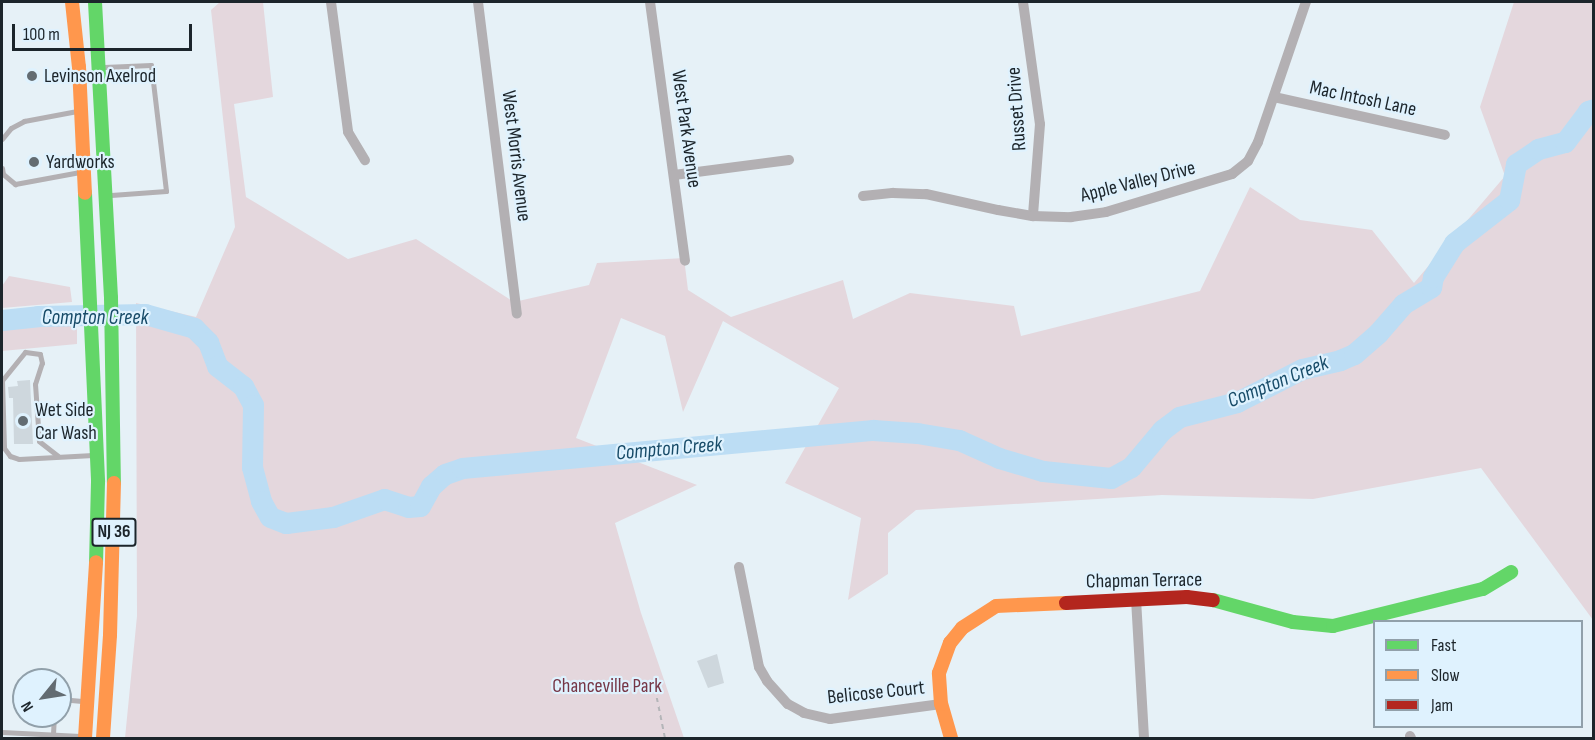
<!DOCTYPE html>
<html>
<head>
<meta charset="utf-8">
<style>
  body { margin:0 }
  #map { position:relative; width:1595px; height:740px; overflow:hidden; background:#e6f1f7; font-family:"Sofia Sans Condensed",sans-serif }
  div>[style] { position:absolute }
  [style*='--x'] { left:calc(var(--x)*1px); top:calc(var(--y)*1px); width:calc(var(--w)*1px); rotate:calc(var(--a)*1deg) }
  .green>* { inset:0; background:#e4d7dd }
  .river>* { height:21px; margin:-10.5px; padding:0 10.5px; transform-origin:10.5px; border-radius:10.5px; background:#bcddf4 }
  .building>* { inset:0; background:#ced7dd }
  .path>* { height:2px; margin-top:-1px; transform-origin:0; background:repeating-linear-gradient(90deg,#b4b5b8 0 4.5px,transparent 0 9px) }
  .lane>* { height:5px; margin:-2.5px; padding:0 2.5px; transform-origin:2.5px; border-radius:2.5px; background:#b3b0b3 }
  .street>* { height:10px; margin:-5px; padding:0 5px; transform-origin:5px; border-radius:5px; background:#b3b0b3 }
  .fast>* { height:14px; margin:-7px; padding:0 7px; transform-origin:7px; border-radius:7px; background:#63d668 }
  .slow>* { height:14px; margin:-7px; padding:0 7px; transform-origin:7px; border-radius:7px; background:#ff974d }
  .jam>* { height:14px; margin:-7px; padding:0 7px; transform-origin:7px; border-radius:7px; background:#b3261e }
  .dots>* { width:16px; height:16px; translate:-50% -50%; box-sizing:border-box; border:3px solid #dff2fe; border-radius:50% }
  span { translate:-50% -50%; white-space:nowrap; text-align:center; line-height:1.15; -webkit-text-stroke:4.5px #dff2fe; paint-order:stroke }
  .shield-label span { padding:2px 4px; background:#dff2fe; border:2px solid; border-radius:4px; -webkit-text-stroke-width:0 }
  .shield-label { font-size:18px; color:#1c252b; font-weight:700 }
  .poi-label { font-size:20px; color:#1c252b }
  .left { translate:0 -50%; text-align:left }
  .street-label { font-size:20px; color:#1c252b }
  .park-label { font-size:20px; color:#763646 }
  .water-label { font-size:21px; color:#174b68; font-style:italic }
  .frame { position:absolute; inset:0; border:3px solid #1c252b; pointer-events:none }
  .legend { position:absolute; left:1373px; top:620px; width:210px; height:108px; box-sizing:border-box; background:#dff2fe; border:2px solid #91a0aa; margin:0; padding:8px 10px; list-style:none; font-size:18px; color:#1c252b }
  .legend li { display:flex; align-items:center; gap:12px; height:30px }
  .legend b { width:30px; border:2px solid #91a0aa }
  .north { position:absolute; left:12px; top:668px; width:60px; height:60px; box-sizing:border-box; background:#dff2fe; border:2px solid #91a0aa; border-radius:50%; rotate:240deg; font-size:16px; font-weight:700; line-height:24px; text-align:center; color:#1c252b }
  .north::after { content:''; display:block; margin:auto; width:21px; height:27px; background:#636c72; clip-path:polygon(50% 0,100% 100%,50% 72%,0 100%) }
  .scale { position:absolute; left:12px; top:24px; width:180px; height:27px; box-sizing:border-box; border:3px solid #1c252b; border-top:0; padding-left:8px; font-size:18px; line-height:21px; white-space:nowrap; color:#1c252b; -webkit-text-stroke:4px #dff2fe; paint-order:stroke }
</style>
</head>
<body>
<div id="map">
  <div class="green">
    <div style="clip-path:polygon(220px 2px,263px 2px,273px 97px,234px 104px,246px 197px,348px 259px,416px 239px,514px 302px,589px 285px,597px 263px,684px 258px,688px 290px,731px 317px,843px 280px,853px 319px,910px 293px,1014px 306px,1021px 336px,1200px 291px,1250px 187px,1300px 220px,1372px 230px,1414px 283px,1505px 176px,1480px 107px,1514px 2px,1593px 2px,1593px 620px,1481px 468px,1313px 499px,1162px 495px,916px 510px,888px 533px,888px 574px,848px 600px,861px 518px,785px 483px,839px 388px,723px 321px,683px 412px,665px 336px,621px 318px,576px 438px,697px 485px,615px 523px,641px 613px,684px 738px,125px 738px,137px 616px,136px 303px,196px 317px,235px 227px,211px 10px)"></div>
    <div style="clip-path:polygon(9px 276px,70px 287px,72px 302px,2px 308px,2px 286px)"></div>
    <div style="clip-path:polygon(77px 325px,77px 344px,2px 351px,2px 327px)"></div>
  </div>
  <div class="river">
    <div style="--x:2;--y:320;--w:36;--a:-6"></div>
    <div style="--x:38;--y:316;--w:107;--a:-1.1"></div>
    <div style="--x:145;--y:314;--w:51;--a:15.9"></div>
    <div style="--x:194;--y:328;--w:20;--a:45"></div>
    <div style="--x:208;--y:342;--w:26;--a:69"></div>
    <div style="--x:217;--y:366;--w:33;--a:38"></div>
    <div style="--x:243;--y:386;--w:21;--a:62"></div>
    <div style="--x:253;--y:405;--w:62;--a:90.9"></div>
    <div style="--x:252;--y:467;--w:35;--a:75"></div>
    <div style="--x:261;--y:501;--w:18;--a:61"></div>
    <div style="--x:270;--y:517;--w:17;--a:21"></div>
    <div style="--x:286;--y:523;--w:47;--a:-7.3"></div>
    <div style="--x:333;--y:517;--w:54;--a:-19.4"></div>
    <div style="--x:384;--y:499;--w:25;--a:18"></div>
    <div style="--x:408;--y:507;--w:12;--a:-5"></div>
    <div style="--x:420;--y:506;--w:23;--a:-61"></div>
    <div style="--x:431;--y:486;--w:18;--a:-41"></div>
    <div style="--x:445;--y:474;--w:18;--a:-19"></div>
    <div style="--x:462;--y:468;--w:413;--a:-5.3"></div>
    <div style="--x:873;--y:430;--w:44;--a:3.9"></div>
    <div style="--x:917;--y:433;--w:43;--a:9.5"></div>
    <div style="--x:959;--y:440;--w:44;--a:24.2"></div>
    <div style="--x:999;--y:458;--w:46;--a:16.5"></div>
    <div style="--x:1043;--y:471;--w:68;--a:5.9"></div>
    <div style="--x:1111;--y:478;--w:23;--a:-29"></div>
    <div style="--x:1131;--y:467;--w:48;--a:-50"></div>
    <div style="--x:1162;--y:430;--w:21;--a:-37"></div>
    <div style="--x:1179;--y:417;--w:60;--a:-14.5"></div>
    <div style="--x:1237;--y:402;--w:73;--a:-26.9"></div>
    <div style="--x:1302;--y:369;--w:39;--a:-13"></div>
    <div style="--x:1340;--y:360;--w:15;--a:-23"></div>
    <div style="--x:1354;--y:354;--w:32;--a:-41"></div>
    <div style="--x:1378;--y:333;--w:38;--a:-49"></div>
    <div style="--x:1403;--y:304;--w:33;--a:-31"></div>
    <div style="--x:1431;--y:287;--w:10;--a:-79"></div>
    <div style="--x:1433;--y:277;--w:40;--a:-58"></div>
    <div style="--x:1454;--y:243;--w:70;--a:-38"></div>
    <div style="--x:1509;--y:200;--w:37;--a:-79"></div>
    <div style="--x:1516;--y:164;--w:27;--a:-34"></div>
    <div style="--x:1538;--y:149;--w:28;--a:-15"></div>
    <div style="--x:1565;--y:142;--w:39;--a:-53"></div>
    <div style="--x:1588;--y:111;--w:6;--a:-18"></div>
  </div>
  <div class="building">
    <div style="clip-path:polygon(30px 380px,33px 444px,14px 444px,13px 398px,9px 398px,8px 387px,18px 386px,17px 381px)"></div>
    <div style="clip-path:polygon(717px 654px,724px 683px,708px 688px,697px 661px)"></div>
  </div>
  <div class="path">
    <div style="--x:655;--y:689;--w:50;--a:78.5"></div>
  </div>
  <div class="lane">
    <div style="--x:104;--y:67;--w:47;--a:-2.4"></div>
    <div style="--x:151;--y:65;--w:127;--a:83.2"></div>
    <div style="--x:166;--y:191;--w:55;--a:175.8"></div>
    <div style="--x:2;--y:139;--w:14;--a:-51"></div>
    <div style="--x:11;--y:128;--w:15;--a:-28"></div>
    <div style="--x:24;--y:121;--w:54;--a:-10.7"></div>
    <div style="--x:2;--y:168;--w:6;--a:81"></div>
    <div style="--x:3;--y:174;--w:16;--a:40"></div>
    <div style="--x:15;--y:184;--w:66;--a:-10.5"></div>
    <div style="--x:58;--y:456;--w:24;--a:-142"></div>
    <div style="--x:39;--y:441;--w:57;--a:-94"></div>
    <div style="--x:35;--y:384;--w:22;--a:-72"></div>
    <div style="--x:42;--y:363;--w:9;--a:-103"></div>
    <div style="--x:40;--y:354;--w:15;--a:-172"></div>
    <div style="--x:25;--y:352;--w:36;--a:129"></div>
    <div style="--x:2;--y:380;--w:68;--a:88.3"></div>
    <div style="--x:4;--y:448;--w:10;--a:53"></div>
    <div style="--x:10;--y:456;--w:9;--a:18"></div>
    <div style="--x:19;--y:459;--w:74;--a:-3.1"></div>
    <div style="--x:60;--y:699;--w:22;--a:5"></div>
    <div style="--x:2;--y:732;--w:78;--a:2.9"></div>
    <div style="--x:53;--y:734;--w:18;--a:-87"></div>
  </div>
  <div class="street">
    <div style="--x:331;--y:2;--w:131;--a:82.5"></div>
    <div style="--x:348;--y:132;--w:33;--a:59"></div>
    <div style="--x:478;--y:2;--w:314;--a:82.9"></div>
    <div style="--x:650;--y:2;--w:261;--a:82.3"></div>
    <div style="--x:1023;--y:2;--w:123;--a:82.1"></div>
    <div style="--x:1040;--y:124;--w:92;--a:94.4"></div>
    <div style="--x:1274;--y:97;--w:175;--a:12.5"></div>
    <div style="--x:674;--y:175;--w:116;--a:-7.4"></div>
    <div style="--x:863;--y:196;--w:30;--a:-6"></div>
    <div style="--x:893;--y:193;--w:33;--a:2"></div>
    <div style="--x:926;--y:194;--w:74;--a:12.5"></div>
    <div style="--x:998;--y:210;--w:36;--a:10"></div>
    <div style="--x:1033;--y:216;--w:38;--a:2"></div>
    <div style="--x:1071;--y:217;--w:35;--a:-8"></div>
    <div style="--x:1106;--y:212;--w:132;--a:-16.8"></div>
    <div style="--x:1232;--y:174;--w:21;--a:-39"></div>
    <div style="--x:1248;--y:161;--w:21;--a:-62"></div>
    <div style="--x:1258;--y:142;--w:148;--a:-71.1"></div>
    <div style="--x:739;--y:567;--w:102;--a:78.7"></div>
    <div style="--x:759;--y:667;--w:16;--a:60"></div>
    <div style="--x:767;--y:681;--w:31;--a:48"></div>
    <div style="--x:788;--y:704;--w:18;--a:29"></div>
    <div style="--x:804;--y:713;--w:27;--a:13"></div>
    <div style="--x:830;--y:719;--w:112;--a:-7.7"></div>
    <div style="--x:1136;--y:599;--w:139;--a:86.7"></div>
    <div style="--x:1410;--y:736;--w:2;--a:63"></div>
  </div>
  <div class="fast">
    <div style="--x:95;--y:2;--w:296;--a:86.9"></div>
    <div style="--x:111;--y:298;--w:185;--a:89.1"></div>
    <div style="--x:85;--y:193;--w:289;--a:87.4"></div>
    <div style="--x:98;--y:482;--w:80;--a:91.4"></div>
    <div style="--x:1213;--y:600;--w:83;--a:15.4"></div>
    <div style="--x:1293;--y:622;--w:40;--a:5.7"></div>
    <div style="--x:1333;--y:626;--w:154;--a:-13.9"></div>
    <div style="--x:1483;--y:589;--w:33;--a:-31"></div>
  </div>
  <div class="slow">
    <div style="--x:72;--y:2;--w:65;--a:83.9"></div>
    <div style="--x:79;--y:67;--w:126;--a:87.3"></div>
    <div style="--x:85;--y:738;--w:176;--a:-86.4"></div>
    <div style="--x:103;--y:738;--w:103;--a:-86.1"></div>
    <div style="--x:110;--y:635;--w:152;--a:-88.5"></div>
    <div style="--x:951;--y:738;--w:35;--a:-106"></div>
    <div style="--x:941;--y:704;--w:31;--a:-94"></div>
    <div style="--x:939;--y:673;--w:32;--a:-70"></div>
    <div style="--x:950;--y:643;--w:19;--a:-51"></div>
    <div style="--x:962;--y:628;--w:40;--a:-32.9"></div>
    <div style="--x:996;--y:606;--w:70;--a:-2.5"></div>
  </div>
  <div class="jam">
    <div style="--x:1066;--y:603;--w:121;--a:-2.8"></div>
    <div style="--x:1187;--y:597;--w:26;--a:7"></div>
  </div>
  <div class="dots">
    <div style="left:32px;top:76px;background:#636c72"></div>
    <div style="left:34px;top:162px;background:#636c72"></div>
    <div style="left:23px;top:421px;background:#636c72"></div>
  </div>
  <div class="shield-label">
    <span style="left:114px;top:532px">NJ 36</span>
  </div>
  <div class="poi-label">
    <span class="left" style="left:44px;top:76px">Levinson Axelrod</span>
    <span class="left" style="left:46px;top:162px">Yardworks</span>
    <span class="left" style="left:35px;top:422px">Wet Side<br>Car Wash</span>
  </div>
  <div class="street-label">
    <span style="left:1363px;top:99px;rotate:12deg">Mac Intosh Lane</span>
    <span style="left:1017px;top:109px;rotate:-94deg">Russet Drive</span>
    <span style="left:686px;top:129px;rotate:82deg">West Park Avenue</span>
    <span style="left:516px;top:156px;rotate:83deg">West Morris Avenue</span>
    <span style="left:1138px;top:182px;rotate:-14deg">Apple Valley Drive</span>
    <span style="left:1144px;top:581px;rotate:-1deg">Chapman Terrace</span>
    <span style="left:876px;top:693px;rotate:-6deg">Belicose Court</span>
  </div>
  <div class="park-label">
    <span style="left:607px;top:686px">Chanceville Park</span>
  </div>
  <div class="water-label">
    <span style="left:95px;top:318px">Compton Creek</span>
    <span style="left:1278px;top:382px;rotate:-22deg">Compton Creek</span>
    <span style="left:669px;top:449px;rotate:-5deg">Compton Creek</span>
  </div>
  <div class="frame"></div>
  <ul class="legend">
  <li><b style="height:8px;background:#63d668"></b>Fast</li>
  <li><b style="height:8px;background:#ff974d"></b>Slow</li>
  <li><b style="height:8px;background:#b3261e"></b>Jam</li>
  </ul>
  <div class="north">N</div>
  <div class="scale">100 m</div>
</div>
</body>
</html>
